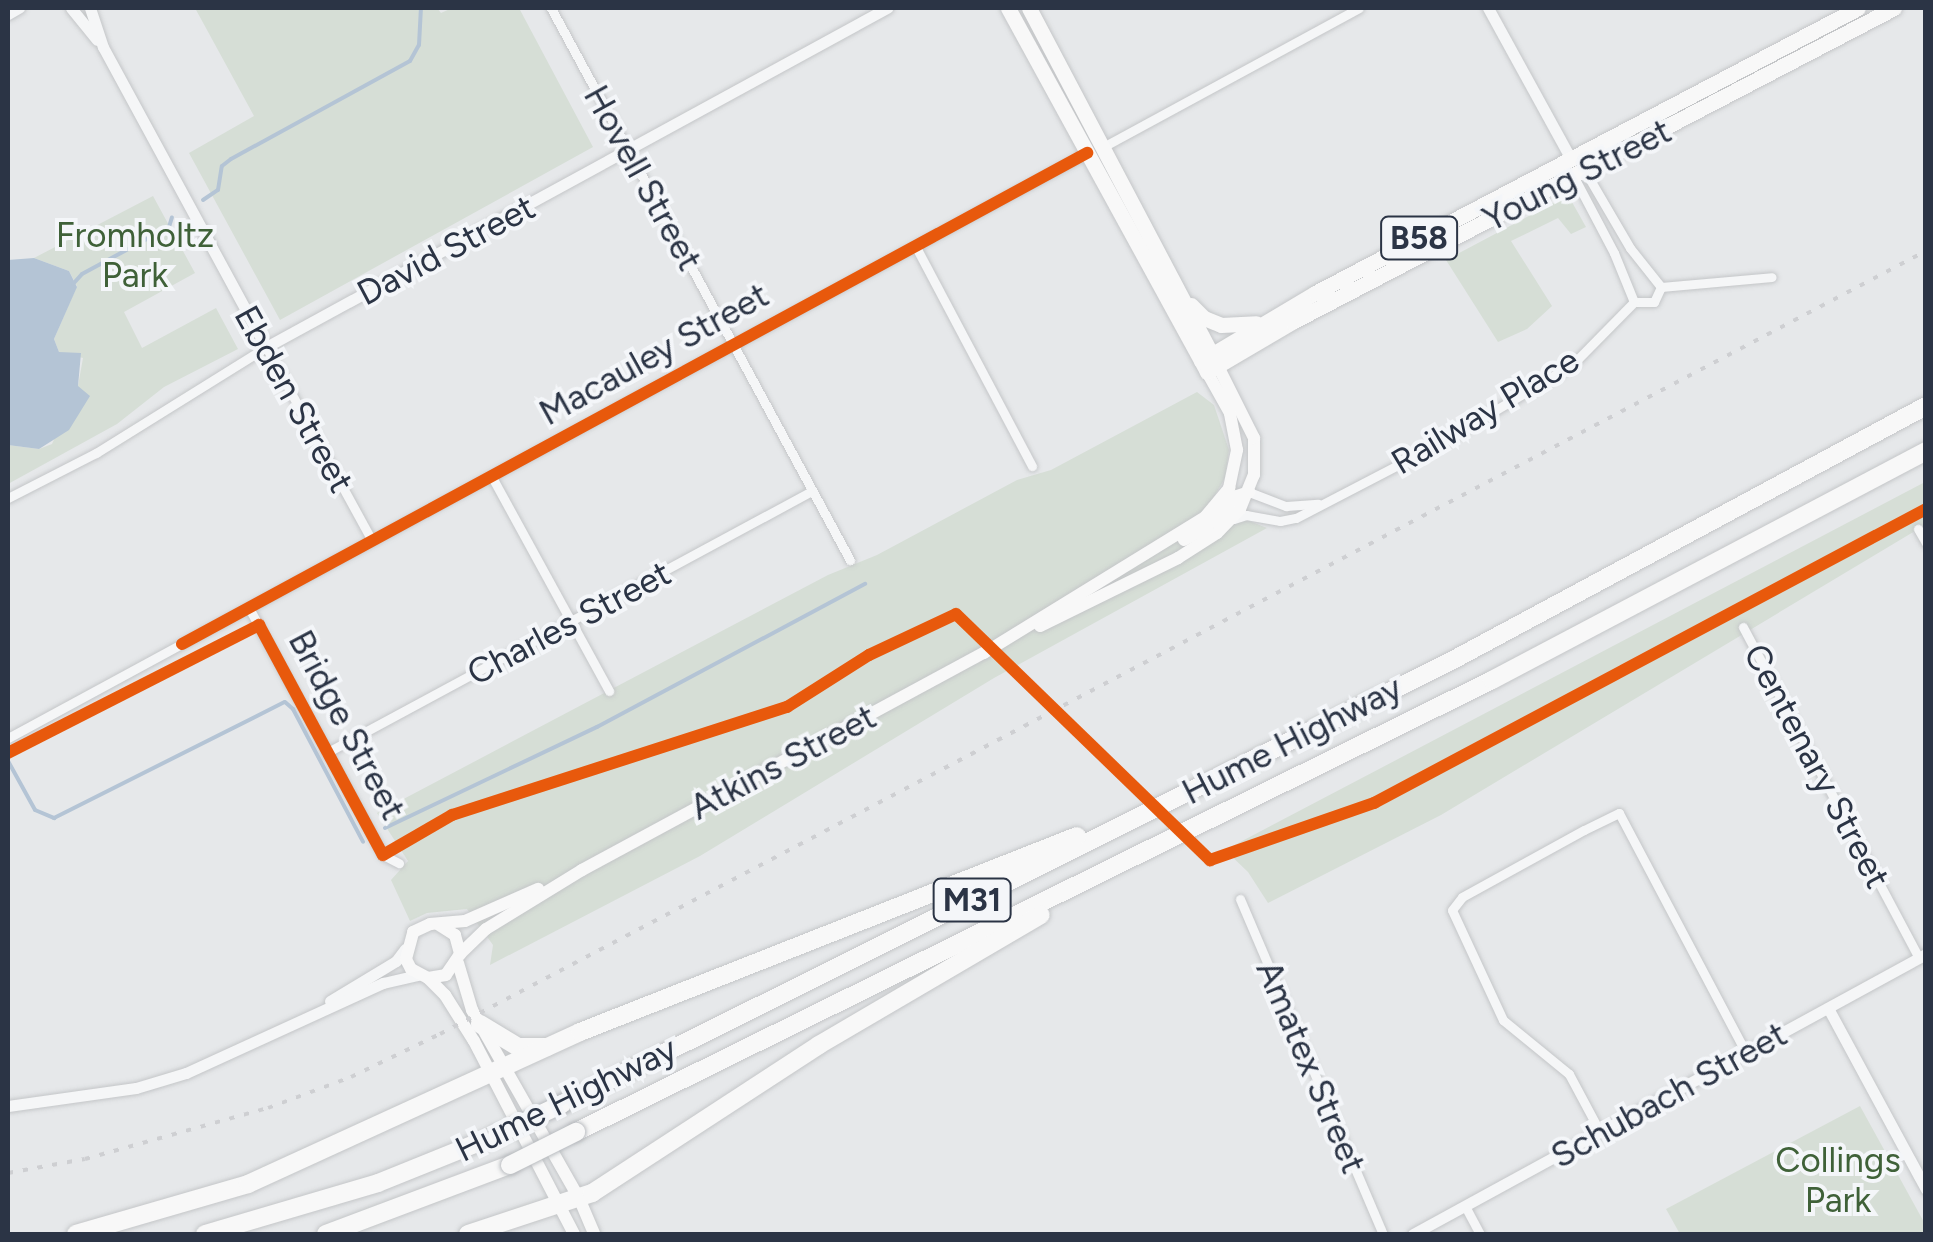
<!DOCTYPE html>
<html>
<head>
<meta charset="utf-8">
<style>
  body { margin:0 }
  #map { position:relative; width:1933px; height:1242px; overflow:hidden; background:#e6e8ea; font-family:Figtree,sans-serif }
  div>[style] { position:absolute }
  [style*='--x'] { left:calc(var(--x)*1px); top:calc(var(--y)*1px); width:calc(var(--w)*1px); rotate:calc(var(--a)*1deg) }
  .green>* { inset:0; background:#d6ded6 }
  .water>* { inset:0; background:#b4c4d5 }
  .stream>* { height:4px; margin:-2px; padding:0 2px; transform-origin:2px; border-radius:2px; background:#b4c4d5 }
  .roads { filter:drop-shadow(0 0 2px #c4c6c8) drop-shadow(0 0 2px #c4c6c8) }
  .minor>* { height:9px; margin:-4.5px; padding:0 4.5px; transform-origin:4.5px; border-radius:4.5px; background:#f5f6f7 }
  .tertiary>* { height:11px; margin:-5.5px; padding:0 5.5px; transform-origin:5.5px; border-radius:5.5px; background:#f5f6f7 }
  .secondary>* { height:12px; margin:-6px; padding:0 6px; transform-origin:6px; border-radius:6px; background:#f8f8f8 }
  .primary>* { height:15px; margin:-7.5px; padding:0 7.5px; transform-origin:7.5px; border-radius:7.5px; background:#f8f8f8 }
  .motorway>* { height:18px; margin:-9px; padding:0 9px; transform-origin:9px; border-radius:9px; background:#f8f8f8 }
  .rail>* { height:4px; margin-top:-2px; transform-origin:0; background:repeating-linear-gradient(90deg,#cecfd2 0 5px,transparent 0 15px) }
  .bridges { filter:drop-shadow(0 0 2px #b8bbbf) drop-shadow(0 0 2px #b8bbbf) }
  .motorway-bridge>* { height:18px; margin:-9px; padding:0 9px; transform-origin:9px; border-radius:9px; background:#f8f8f8 }
  .cycleway>* { height:12px; margin:-6px; padding:0 6px; transform-origin:6px; border-radius:6px; background:#e8590c }
  span { translate:-50% -50%; white-space:nowrap; text-align:center; line-height:1.15; -webkit-text-stroke:8px #f4f6f9; paint-order:stroke }
  .shield-label span { padding:2px 8px; background:#f4f6f9; border:2px solid; border-radius:8px; -webkit-text-stroke-width:0 }
  .shield-label { font-size:32px; color:#2b3445; font-weight:700 }
  .street-label { font-size:35px; color:#2b3445 }
  .park-label { font-size:35px; color:#3f6138 }
  .frame { position:absolute; inset:0; border:10px solid #2b3445; pointer-events:none }
</style>
</head>
<body>
<div id="map">
  <div class="green">
    <div style="clip-path:polygon(195px 8px,437px 8px,441px 13px,452px 8px,519px 8px,593px 147px,280px 320px,189px 153px,254px 116px)"></div>
    <div style="clip-path:polygon(1568px 195px,1586px 227px,1571px 234px,1558px 218px,1511px 241px,1552px 306px,1527px 329px,1498px 342px,1446px 260px)"></div>
    <div style="clip-path:polygon(153px 196px,195px 273px,124px 312px,142px 348px,216px 308px,238px 349px,164px 387px,117px 424px,8px 484px,8px 445px,39px 449px,52px 444px,78px 386px,83px 358px,59px 352px,54px 339px,77px 286px,69px 271px,34px 258px)"></div>
    <div style="clip-path:polygon(1197px 392px,1214px 405px,1229px 450px,1225px 478px,1209px 505px,1267px 528px,994px 678px,700px 856px,490px 965px,493px 945px,467px 909px,427px 913px,410px 921px,391px 880px,408px 861px,377px 813px,828px 575px,877px 555px,1017px 480px,1051px 470px)"></div>
    <div style="clip-path:polygon(1925px 482px,1925px 525px,1441px 815px,1268px 903px,1248px 872px,1225px 850px)"></div>
    <div style="clip-path:polygon(1860px 1106px,1925px 1224px,1925px 1234px,1680px 1234px,1666px 1209px)"></div>
  </div>
  <div class="water">
    <div style="clip-path:polygon(34px 258px,69px 271px,77px 287px,54px 339px,59px 352px,81px 353px,78px 386px,90px 396px,69px 430px,39px 449px,8px 445px,8px 260px)"></div>
  </div>
  <div class="stream">
    <div style="--x:203;--y:200;--w:18;--a:-34"></div>
    <div style="--x:218;--y:190;--w:24;--a:-81"></div>
    <div style="--x:222;--y:166;--w:11;--a:-38"></div>
    <div style="--x:231;--y:159;--w:204;--a:-28.7"></div>
    <div style="--x:410;--y:61;--w:18;--a:-61"></div>
    <div style="--x:419;--y:45;--w:37;--a:-87"></div>
    <div style="--x:73;--y:284;--w:13;--a:-48"></div>
    <div style="--x:82;--y:274;--w:99;--a:-28.4"></div>
    <div style="--x:169;--y:227;--w:10;--a:-73"></div>
    <div style="--x:8;--y:761;--w:56;--a:61.1"></div>
    <div style="--x:35;--y:810;--w:21;--a:23"></div>
    <div style="--x:54;--y:818;--w:258;--a:-26.7"></div>
    <div style="--x:285;--y:702;--w:11;--a:41"></div>
    <div style="--x:293;--y:709;--w:150;--a:62.2"></div>
    <div style="--x:385;--y:828;--w:235;--a:-25.5"></div>
    <div style="--x:597;--y:727;--w:304;--a:-28.1"></div>
  </div>
  <div class="roads">
    <div class="minor">
      <div style="--x:551;--y:8;--w:628;--a:61.56"></div>
      <div style="--x:8;--y:15;--w:14;--a:-30"></div>
      <div style="--x:1103;--y:147;--w:291;--a:-28.5"></div>
      <div style="--x:1585;--y:171;--w:89;--a:59.7"></div>
      <div style="--x:1630;--y:248;--w:50;--a:51.5"></div>
      <div style="--x:1574;--y:177;--w:86;--a:62.2"></div>
      <div style="--x:1614;--y:253;--w:53;--a:67.8"></div>
      <div style="--x:916;--y:247;--w:248;--a:62.1"></div>
      <div style="--x:1661;--y:287;--w:111;--a:-5.1"></div>
      <div style="--x:1634;--y:302;--w:20;--a:0"></div>
      <div style="--x:1654;--y:302;--w:17;--a:-65"></div>
      <div style="--x:492;--y:477;--w:244;--a:61.3"></div>
      <div style="--x:1249;--y:492;--w:40;--a:21"></div>
      <div style="--x:1286;--y:506;--w:32;--a:-4"></div>
      <div style="--x:8;--y:498;--w:99;--a:-27.1"></div>
      <div style="--x:96;--y:453;--w:200;--a:-31.9"></div>
      <div style="--x:266;--y:347;--w:219;--a:61.3"></div>
      <div style="--x:1234;--y:519;--w:13;--a:-18"></div>
      <div style="--x:1246;--y:515;--w:35;--a:10"></div>
      <div style="--x:1280;--y:521;--w:16;--a:-11"></div>
      <div style="--x:1296;--y:518;--w:162;--a:-27.5"></div>
      <div style="--x:1440;--y:443;--w:155;--a:-30.7"></div>
      <div style="--x:1573;--y:364;--w:87;--a:-45.5"></div>
      <div style="--x:1918;--y:529;--w:16;--a:60"></div>
      <div style="--x:249;--y:608;--w:281;--a:61.5"></div>
      <div style="--x:383;--y:855;--w:18;--a:27"></div>
      <div style="--x:1743;--y:627;--w:375;--a:62"></div>
      <div style="--x:8;--y:738;--w:1227;--a:-28.47"></div>
      <div style="--x:326;--y:753;--w:550;--a:-28.34"></div>
      <div style="--x:1240;--y:899;--w:364;--a:66.9"></div>
      <div style="--x:1600;--y:1132;--w:66;--a:-118.1"></div>
      <div style="--x:1569;--y:1074;--w:85;--a:-140.7"></div>
      <div style="--x:1503;--y:1020;--w:121;--a:-114.9"></div>
      <div style="--x:1452;--y:910;--w:16;--a:-52"></div>
      <div style="--x:1462;--y:897;--w:139;--a:-28.8"></div>
      <div style="--x:1584;--y:830;--w:39;--a:-26"></div>
      <div style="--x:1619;--y:813;--w:272;--a:62.1"></div>
      <div style="--x:1465;--y:1206;--w:32;--a:62"></div>
    </div>
    <div class="tertiary">
      <div style="--x:71;--y:8;--w:41;--a:50.9"></div>
      <div style="--x:90;--y:8;--w:41;--a:71.6"></div>
      <div style="--x:103;--y:47;--w:341;--a:61.5"></div>
      <div style="--x:266;--y:347;--w:708;--a:-28.63"></div>
      <div style="--x:1488;--y:8;--w:170;--a:61.2"></div>
      <div style="--x:330;--y:1001;--w:77;--a:-31.2"></div>
      <div style="--x:396;--y:961;--w:15;--a:-53"></div>
      <div style="--x:1828;--y:1008;--w:206;--a:61.6"></div>
      <div style="--x:8;--y:1106;--w:129;--a:-8"></div>
      <div style="--x:136;--y:1088;--w:52;--a:-16.7"></div>
      <div style="--x:186;--y:1073;--w:217;--a:-24.6"></div>
      <div style="--x:383;--y:983;--w:37;--a:-13"></div>
      <div style="--x:1413;--y:1234;--w:584;--a:-28.63"></div>
    </div>
    <div class="secondary">
      <div style="--x:1184;--y:540;--w:27;--a:-28"></div>
      <div style="--x:1208;--y:527;--w:42;--a:-46.9"></div>
      <div style="--x:1237;--y:496;--w:13;--a:-18"></div>
      <div style="--x:1040;--y:626;--w:154;--a:-26.2"></div>
      <div style="--x:1178;--y:558;--w:46;--a:-32.7"></div>
      <div style="--x:1217;--y:533;--w:33;--a:-46"></div>
      <div style="--x:1240;--y:509;--w:37;--a:-68"></div>
      <div style="--x:1254;--y:475;--w:37;--a:-90"></div>
      <div style="--x:1254;--y:438;--w:80;--a:-116.6"></div>
      <div style="--x:439;--y:925;--w:19;--a:32"></div>
      <div style="--x:455;--y:935;--w:20;--a:75"></div>
      <div style="--x:460;--y:954;--w:25;--a:124"></div>
      <div style="--x:446;--y:975;--w:18;--a:171"></div>
      <div style="--x:428;--y:978;--w:19;--a:-152"></div>
      <div style="--x:411;--y:969;--w:11;--a:-117"></div>
      <div style="--x:406;--y:959;--w:28;--a:-75"></div>
      <div style="--x:413;--y:932;--w:19;--a:-25"></div>
      <div style="--x:430;--y:924;--w:35;--a:-5"></div>
      <div style="--x:465;--y:921;--w:80;--a:-23.7"></div>
      <div style="--x:460;--y:954;--w:36;--a:-44"></div>
      <div style="--x:486;--y:929;--w:113;--a:-31.6"></div>
      <div style="--x:582;--y:870;--w:457;--a:-28.4"></div>
      <div style="--x:984;--y:653;--w:259;--a:-31.6"></div>
      <div style="--x:1205;--y:517;--w:38;--a:-50"></div>
      <div style="--x:1229;--y:488;--w:39;--a:-78"></div>
      <div style="--x:1237;--y:450;--w:38;--a:-101"></div>
      <div style="--x:1230;--y:413;--w:47;--a:-119.3"></div>
      <div style="--x:458;--y:963;--w:49;--a:73.4"></div>
      <div style="--x:472;--y:1010;--w:216;--a:60.4"></div>
      <div style="--x:579;--y:1198;--w:39;--a:67"></div>
      <div style="--x:428;--y:978;--w:24;--a:45"></div>
      <div style="--x:445;--y:995;--w:54;--a:57.8"></div>
      <div style="--x:474;--y:1041;--w:217;--a:62.6"></div>
    </div>
    <div class="primary">
      <div style="--x:1008;--y:8;--w:415;--a:61.3"></div>
      <div style="--x:1207;--y:372;--w:99;--a:-30.5"></div>
      <div style="--x:1292;--y:322;--w:679;--a:-27.55"></div>
      <div style="--x:1029;--y:8;--w:400;--a:62.2"></div>
      <div style="--x:1191;--y:305;--w:18;--a:45"></div>
      <div style="--x:1204;--y:318;--w:18;--a:22"></div>
      <div style="--x:1221;--y:325;--w:35;--a:-3"></div>
      <div style="--x:1201;--y:361;--w:133;--a:-30.8"></div>
      <div style="--x:1315;--y:293;--w:613;--a:-27.69"></div>
    </div>
    <div class="motorway">
      <div style="--x:480;--y:1024;--w:44;--a:31.2"></div>
      <div style="--x:518;--y:1047;--w:29;--a:0"></div>
      <div style="--x:562;--y:1104;--w:995;--a:-26.49"></div>
      <div style="--x:1453;--y:660;--w:537;--a:-28.24"></div>
      <div style="--x:576;--y:1132;--w:1021;--a:-26.26"></div>
      <div style="--x:1492;--y:680;--w:491;--a:-27.8"></div>
      <div style="--x:76;--y:1234;--w:179;--a:-16.2"></div>
      <div style="--x:248;--y:1184;--w:365;--a:-24.6"></div>
      <div style="--x:580;--y:1032;--w:534;--a:-21.52"></div>
      <div style="--x:205;--y:1234;--w:180;--a:-16.4"></div>
      <div style="--x:378;--y:1183;--w:128;--a:-22"></div>
      <div style="--x:326;--y:1234;--w:197;--a:-20.6"></div>
      <div style="--x:468;--y:1234;--w:131;--a:-18.3"></div>
      <div style="--x:592;--y:1193;--w:271;--a:-33.1"></div>
      <div style="--x:819;--y:1045;--w:257;--a:-30.4"></div>
    </div>
  </div>
  <div class="rail">
    <div style="--x:8;--y:1173;--w:78;--a:-10.3"></div>
    <div style="--x:85;--y:1159;--w:190;--a:-15.6"></div>
    <div style="--x:268;--y:1108;--w:89;--a:-20.5"></div>
    <div style="--x:351;--y:1077;--w:99;--a:-25.8"></div>
    <div style="--x:440;--y:1034;--w:1680;--a:-27.79"></div>
  </div>
  <div class="bridges">
    <div class="motorway-bridge">
      <div style="--x:497;--y:1135;--w:72;--a:-25.5"></div>
      <div style="--x:510;--y:1165;--w:74;--a:-26.6"></div>
    </div>
  </div>
  <div class="cycleway">
    <div style="--x:182;--y:644;--w:1030;--a:-28.48"></div>
    <div style="--x:8;--y:753;--w:282;--a:-27"></div>
    <div style="--x:259;--y:625;--w:261;--a:61.7"></div>
    <div style="--x:383;--y:855;--w:80;--a:-30.1"></div>
    <div style="--x:452;--y:815;--w:352;--a:-17.9"></div>
    <div style="--x:787;--y:707;--w:97;--a:-32.4"></div>
    <div style="--x:869;--y:655;--w:96;--a:-25.2"></div>
    <div style="--x:956;--y:614;--w:354;--a:44.1"></div>
    <div style="--x:1210;--y:860;--w:174;--a:-19.2"></div>
    <div style="--x:1374;--y:803;--w:625;--a:-28.04"></div>
  </div>
  <div class="shield-label">
    <span style="left:1419px;top:238px">B58</span>
    <span style="left:972px;top:900px">M31</span>
  </div>
  <div class="street-label">
    <span style="left:1577px;top:175px;rotate:-27deg">Young Street</span>
    <span style="left:643px;top:178px;rotate:61deg">Hovell Street</span>
    <span style="left:446px;top:250px;rotate:-28deg">David Street</span>
    <span style="left:654px;top:354px;rotate:-29deg">Macauley Street</span>
    <span style="left:294px;top:399px;rotate:61deg">Ebden Street</span>
    <span style="left:1485px;top:411px;rotate:-31deg">Railway Place</span>
    <span style="left:569px;top:623px;rotate:-28deg">Charles Street</span>
    <span style="left:347px;top:725px;rotate:62deg">Bridge Street</span>
    <span style="left:1292px;top:740px;rotate:-27deg">Hume Highway</span>
    <span style="left:783px;top:762px;rotate:-28deg">Atkins Street</span>
    <span style="left:1817px;top:766px;rotate:62deg">Centenary Street</span>
    <span style="left:1311px;top:1067px;rotate:67deg">Amatex Street</span>
    <span style="left:1669px;top:1095px;rotate:-29deg">Schubach Street</span>
    <span style="left:566px;top:1099px;rotate:-26deg">Hume Highway</span>
  </div>
  <div class="park-label">
    <span style="left:135px;top:255px">Fromholtz<br>Park</span>
    <span style="left:1838px;top:1180px">Collings<br>Park</span>
  </div>
  <div class="frame"></div>
</div>
</body>
</html>
